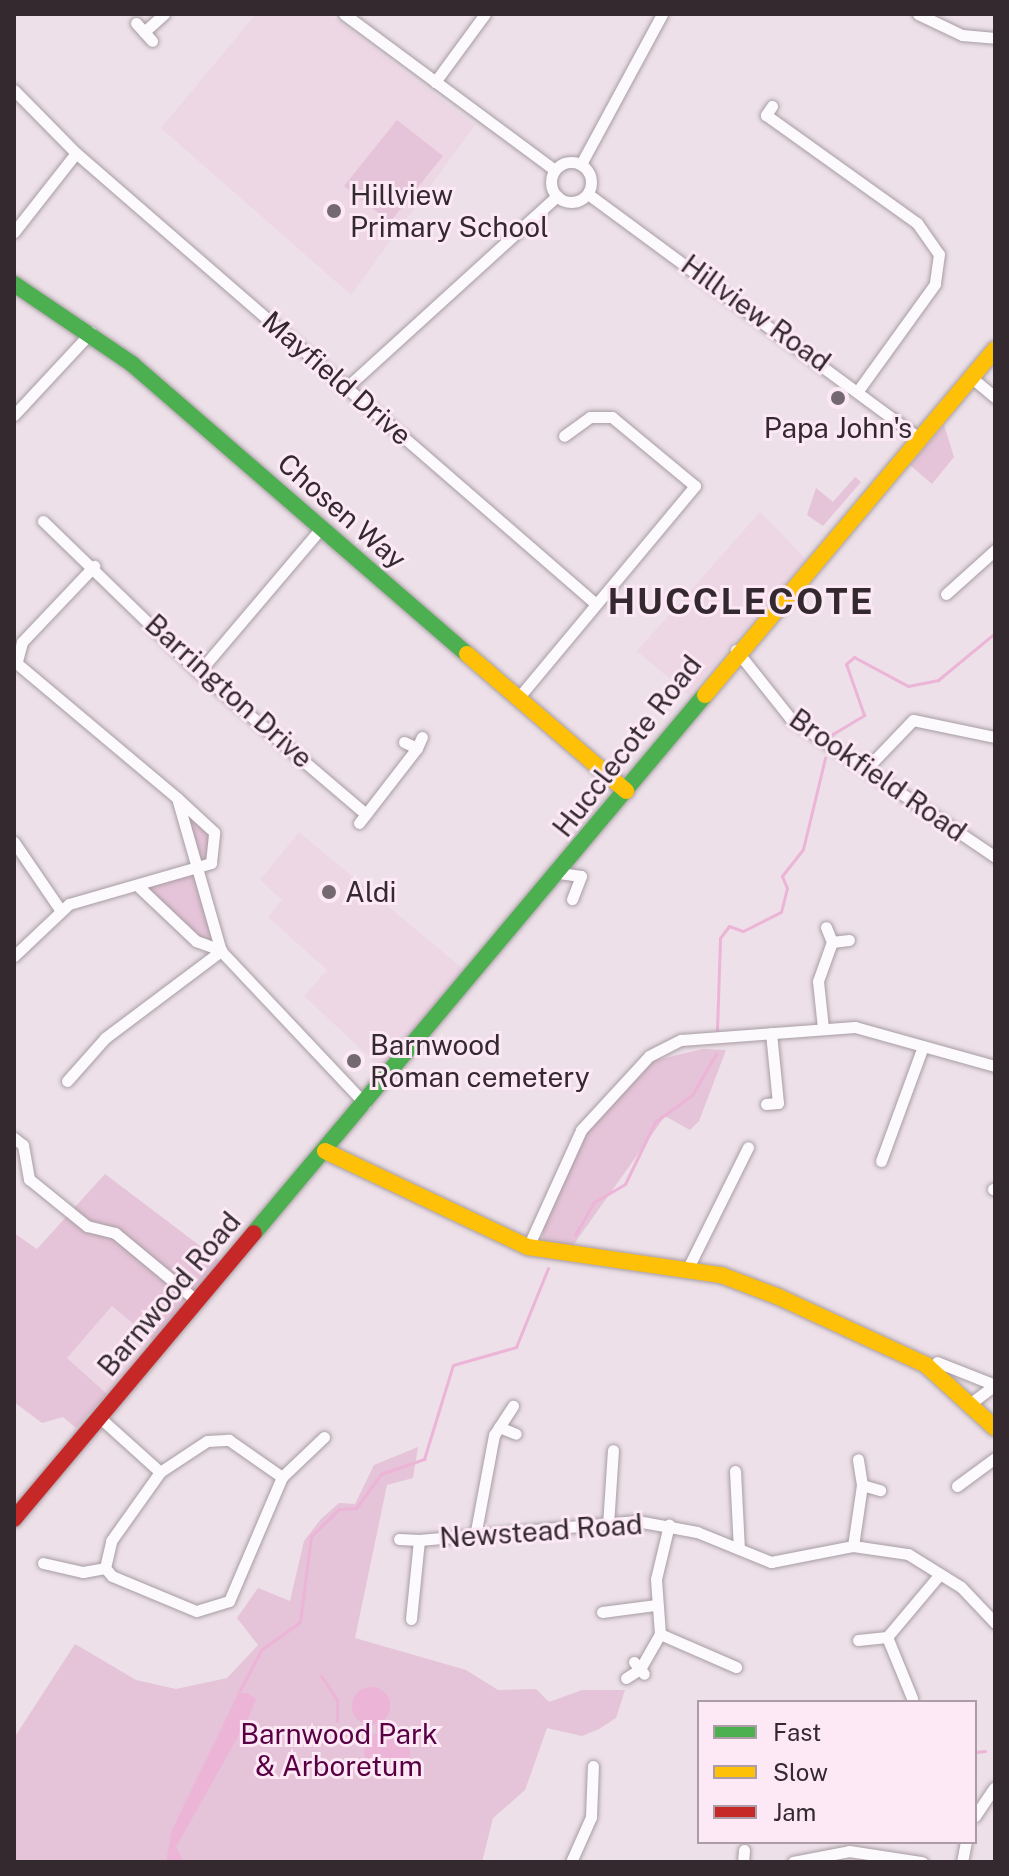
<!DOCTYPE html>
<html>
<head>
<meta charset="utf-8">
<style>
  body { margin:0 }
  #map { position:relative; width:1009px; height:1876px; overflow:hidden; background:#ede0e8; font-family:"Public Sans",sans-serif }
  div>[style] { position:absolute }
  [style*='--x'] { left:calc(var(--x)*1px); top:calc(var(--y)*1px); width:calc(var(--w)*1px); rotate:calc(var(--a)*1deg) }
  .built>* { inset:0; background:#eed7e5 }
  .green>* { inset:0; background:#e5c3d8 }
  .water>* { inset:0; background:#ecb4d7 }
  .round { border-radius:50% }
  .stream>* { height:3px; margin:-1.5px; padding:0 1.5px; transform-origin:1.5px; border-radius:1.5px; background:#ecb4d7 }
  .roads { filter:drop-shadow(0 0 2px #a79da3) drop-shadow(0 0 2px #a79da3) }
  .street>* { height:11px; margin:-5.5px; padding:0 5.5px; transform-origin:5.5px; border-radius:5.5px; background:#fcfafc }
  .street>.ring { margin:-5.5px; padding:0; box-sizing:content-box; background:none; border:11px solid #fcfafc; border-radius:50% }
  .fast>* { height:16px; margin:-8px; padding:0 8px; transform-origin:8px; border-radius:8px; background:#4caf50 }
  .slow>* { height:16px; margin:-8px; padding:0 8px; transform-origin:8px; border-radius:8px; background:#ffc107 }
  .jam>* { height:16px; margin:-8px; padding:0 8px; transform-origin:8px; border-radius:8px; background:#c62828 }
  .dots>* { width:22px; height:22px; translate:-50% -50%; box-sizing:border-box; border:4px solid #fde9f5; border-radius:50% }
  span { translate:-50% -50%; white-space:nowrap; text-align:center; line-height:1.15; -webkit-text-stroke:6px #fde9f5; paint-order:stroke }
  .poi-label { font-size:28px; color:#33292f }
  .left { translate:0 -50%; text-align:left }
  .street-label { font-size:28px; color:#33292f }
  .park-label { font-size:28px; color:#580043 }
  .district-label { font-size:36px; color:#33292f; font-weight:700; letter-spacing:2px }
  .frame { position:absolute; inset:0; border:16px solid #33292f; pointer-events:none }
  .legend { position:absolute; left:697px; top:1700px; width:280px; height:144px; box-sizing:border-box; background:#fde9f5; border:2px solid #ac9ca6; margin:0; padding:10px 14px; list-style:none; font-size:24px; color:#33292f }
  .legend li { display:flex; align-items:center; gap:16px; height:40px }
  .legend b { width:40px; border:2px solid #ac9ca6 }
</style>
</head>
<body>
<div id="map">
  <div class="built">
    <div style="clip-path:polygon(256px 14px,329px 14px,475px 125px,351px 295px,161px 128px)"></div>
    <div style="clip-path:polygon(760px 512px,806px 559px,689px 695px,637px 651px)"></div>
    <div style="clip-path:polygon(299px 832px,467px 972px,382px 1069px,304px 996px,327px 970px,268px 917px,282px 900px,260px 880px)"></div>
    <div style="clip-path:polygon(112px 1306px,154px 1341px,107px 1394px,67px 1358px)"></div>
  </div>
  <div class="green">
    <div style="clip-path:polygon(397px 120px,443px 156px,390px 222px,344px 186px)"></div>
    <div style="clip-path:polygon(944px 425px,954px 457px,932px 484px,910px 465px)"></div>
    <div style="clip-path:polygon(855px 477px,861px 482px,823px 526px,807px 515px,816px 488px,833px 502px)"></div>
    <div style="clip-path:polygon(187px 815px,214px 832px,202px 878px,216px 942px,196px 941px,135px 887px,201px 871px)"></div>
    <div style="clip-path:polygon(703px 1049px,726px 1050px,699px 1121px,690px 1130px,665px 1116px,569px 1251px,543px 1247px,543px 1221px,583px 1137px,652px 1061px)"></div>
    <div style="clip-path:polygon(105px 1174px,220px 1261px,154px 1341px,112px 1306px,67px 1358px,107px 1394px,76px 1428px,63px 1417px,42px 1423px,14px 1402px,14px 1233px,37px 1249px)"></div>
    <div style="clip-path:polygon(418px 1447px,413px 1478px,387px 1485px,355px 1638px,466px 1670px,498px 1690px,536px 1689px,549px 1702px,582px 1690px,625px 1690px,616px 1718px,599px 1729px,582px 1736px,547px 1728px,525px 1790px,493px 1818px,482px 1862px,15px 1862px,14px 1738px,75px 1644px,136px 1680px,176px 1689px,227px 1678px,258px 1645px,237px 1618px,258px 1588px,290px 1601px,304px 1541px,321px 1519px,339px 1503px,355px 1504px,374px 1465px)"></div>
  </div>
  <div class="water">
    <div class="round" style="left:352px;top:1687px;width:38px;height:38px"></div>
    <div style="clip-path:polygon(247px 1693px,256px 1699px,249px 1717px,176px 1847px,184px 1862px,166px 1862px,172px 1830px,238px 1694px)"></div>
    <div class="round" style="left:364px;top:1730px;width:46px;height:46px"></div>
  </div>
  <div class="stream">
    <div style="--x:831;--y:735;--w:39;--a:-31"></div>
    <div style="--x:864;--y:715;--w:54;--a:-109.4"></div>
    <div style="--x:846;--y:664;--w:11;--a:-41"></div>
    <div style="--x:854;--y:657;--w:61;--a:28.2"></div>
    <div style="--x:908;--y:686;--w:31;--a:-11"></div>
    <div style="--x:938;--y:680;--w:74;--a:-39.5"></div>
    <div style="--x:717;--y:1030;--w:92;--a:-88.1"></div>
    <div style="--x:720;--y:938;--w:15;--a:-53"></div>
    <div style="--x:729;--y:926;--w:15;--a:20"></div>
    <div style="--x:743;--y:931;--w:42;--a:-26.6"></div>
    <div style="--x:781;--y:912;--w:25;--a:-76"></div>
    <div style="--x:787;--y:888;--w:13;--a:-113"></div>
    <div style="--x:782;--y:876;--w:34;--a:-52"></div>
    <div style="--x:803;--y:849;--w:94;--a:-76.4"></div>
    <div style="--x:575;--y:1235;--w:38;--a:-60"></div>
    <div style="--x:594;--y:1202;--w:36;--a:-30"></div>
    <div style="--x:625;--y:1184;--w:69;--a:-64.2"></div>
    <div style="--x:655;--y:1122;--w:46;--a:-36.1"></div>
    <div style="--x:692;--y:1095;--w:48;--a:-59.7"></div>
    <div style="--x:321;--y:1676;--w:29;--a:56"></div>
    <div style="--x:337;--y:1700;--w:21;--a:90"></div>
    <div style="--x:238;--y:1694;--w:50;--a:-62.4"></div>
    <div style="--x:261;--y:1650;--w:48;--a:-35.7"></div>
    <div style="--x:300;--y:1622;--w:87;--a:-82.7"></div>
    <div style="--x:311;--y:1536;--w:39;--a:-44"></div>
    <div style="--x:339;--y:1509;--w:17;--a:-3"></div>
    <div style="--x:356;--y:1508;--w:42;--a:-53.7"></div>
    <div style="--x:381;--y:1474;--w:46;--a:-19.2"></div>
    <div style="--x:424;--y:1459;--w:98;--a:-72.9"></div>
    <div style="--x:453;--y:1365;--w:66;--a:-15.9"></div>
    <div style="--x:516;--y:1347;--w:85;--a:-67.9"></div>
    <div style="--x:377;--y:1726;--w:7;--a:82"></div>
    <div style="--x:975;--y:1752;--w:10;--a:-6"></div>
  </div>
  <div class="roads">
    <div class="street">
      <div style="--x:344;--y:14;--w:262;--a:36.5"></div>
      <div style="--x:918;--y:14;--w:49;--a:25.5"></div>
      <div style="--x:962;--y:35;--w:33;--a:5"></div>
      <div style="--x:136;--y:23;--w:24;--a:48"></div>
      <div style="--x:144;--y:32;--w:27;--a:-42"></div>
      <div style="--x:435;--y:82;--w:84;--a:-53.7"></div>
      <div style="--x:14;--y:90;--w:88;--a:45.5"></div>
      <div style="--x:76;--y:153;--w:688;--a:40.94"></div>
      <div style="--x:772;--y:106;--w:11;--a:124"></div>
      <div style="--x:766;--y:115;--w:186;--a:35.6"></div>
      <div style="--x:917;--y:223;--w:38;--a:55"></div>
      <div style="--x:939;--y:254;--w:30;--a:98"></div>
      <div style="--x:935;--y:284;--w:128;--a:125.8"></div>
      <div class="ring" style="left:551px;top:162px;width:29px;height:29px"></div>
      <div style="--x:581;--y:164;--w:170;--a:-61.6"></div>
      <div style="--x:588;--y:194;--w:413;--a:36.4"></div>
      <div style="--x:14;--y:232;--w:100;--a:-51.9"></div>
      <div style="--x:972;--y:378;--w:30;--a:40"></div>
      <div style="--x:347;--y:387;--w:284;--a:-42.3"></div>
      <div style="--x:14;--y:415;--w:113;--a:-47.1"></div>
      <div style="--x:43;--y:521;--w:217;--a:44.1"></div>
      <div style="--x:199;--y:672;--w:219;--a:40.4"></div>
      <div style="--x:946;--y:594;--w:66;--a:-41.9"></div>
      <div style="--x:736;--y:650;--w:87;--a:51.5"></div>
      <div style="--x:790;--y:718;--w:248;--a:34.1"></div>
      <div style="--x:14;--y:661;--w:213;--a:40"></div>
      <div style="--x:177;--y:798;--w:159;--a:74"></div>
      <div style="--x:221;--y:951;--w:210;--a:46.7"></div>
      <div style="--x:17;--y:661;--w:20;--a:-75"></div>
      <div style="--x:22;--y:642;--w:105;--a:-46.5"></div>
      <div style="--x:199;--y:672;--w:189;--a:-49.7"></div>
      <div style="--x:519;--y:697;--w:275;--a:-50.2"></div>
      <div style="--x:695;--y:486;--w:108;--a:-140.3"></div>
      <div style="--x:612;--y:417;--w:22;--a:180"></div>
      <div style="--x:590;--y:417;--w:32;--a:144"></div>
      <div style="--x:404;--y:742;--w:14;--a:25"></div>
      <div style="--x:417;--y:748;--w:12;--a:-66"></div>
      <div style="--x:866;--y:769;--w:68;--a:-46.2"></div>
      <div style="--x:913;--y:720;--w:84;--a:11.7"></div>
      <div style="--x:359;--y:823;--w:95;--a:-52.3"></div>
      <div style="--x:14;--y:842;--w:80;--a:55.7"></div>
      <div style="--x:559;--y:873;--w:22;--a:8"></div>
      <div style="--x:581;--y:876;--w:25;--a:111"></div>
      <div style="--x:140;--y:888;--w:77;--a:43.4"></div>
      <div style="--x:196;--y:941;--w:27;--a:20"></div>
      <div style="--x:832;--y:942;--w:17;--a:-7"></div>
      <div style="--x:14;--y:956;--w:76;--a:-43.4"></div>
      <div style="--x:69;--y:904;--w:148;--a:-16.1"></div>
      <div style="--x:211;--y:863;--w:31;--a:-84"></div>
      <div style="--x:214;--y:832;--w:50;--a:-137.4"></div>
      <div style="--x:823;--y:1028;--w:47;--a:-96.1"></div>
      <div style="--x:818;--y:981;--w:41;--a:-70.3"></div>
      <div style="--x:832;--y:942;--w:16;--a:-112"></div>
      <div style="--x:67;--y:1081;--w:57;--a:-48.5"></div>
      <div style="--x:105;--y:1038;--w:145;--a:-36.9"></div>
      <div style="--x:766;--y:1104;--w:12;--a:-5"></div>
      <div style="--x:778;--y:1103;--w:70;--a:-95.7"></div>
      <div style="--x:14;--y:1138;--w:11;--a:38"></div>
      <div style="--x:23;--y:1145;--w:35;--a:80"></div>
      <div style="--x:29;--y:1179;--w:75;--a:39"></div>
      <div style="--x:87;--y:1226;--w:29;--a:14"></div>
      <div style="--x:115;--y:1233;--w:105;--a:39.6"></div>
      <div style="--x:881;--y:1161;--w:122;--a:-69.9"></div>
      <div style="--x:993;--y:1189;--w:2;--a:27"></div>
      <div style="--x:528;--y:1247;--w:128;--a:-65.6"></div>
      <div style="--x:581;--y:1130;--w:100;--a:-47.4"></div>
      <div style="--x:649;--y:1056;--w:36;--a:-27"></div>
      <div style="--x:681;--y:1040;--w:174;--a:-4.3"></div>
      <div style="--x:855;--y:1027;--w:145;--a:15.6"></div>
      <div style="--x:687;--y:1270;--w:137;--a:-63.6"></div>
      <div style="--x:937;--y:1362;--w:62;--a:21.6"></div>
      <div style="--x:971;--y:1403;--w:30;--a:-37"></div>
      <div style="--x:99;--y:1417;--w:82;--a:42"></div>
      <div style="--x:499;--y:1427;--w:18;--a:22"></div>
      <div style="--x:229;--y:1440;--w:65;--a:34.9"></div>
      <div style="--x:282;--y:1477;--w:135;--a:113.1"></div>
      <div style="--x:229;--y:1601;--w:34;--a:163"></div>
      <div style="--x:196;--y:1611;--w:91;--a:-157.4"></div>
      <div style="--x:112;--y:1576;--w:11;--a:-131"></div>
      <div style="--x:105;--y:1568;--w:28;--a:-77"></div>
      <div style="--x:111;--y:1541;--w:85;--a:-54.6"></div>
      <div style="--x:160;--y:1472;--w:56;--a:-33.4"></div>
      <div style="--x:207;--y:1441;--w:22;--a:-3"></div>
      <div style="--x:735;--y:1471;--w:78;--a:87.1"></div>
      <div style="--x:282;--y:1477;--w:58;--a:-43.6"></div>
      <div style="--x:862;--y:1485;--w:19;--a:16"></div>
      <div style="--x:957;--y:1486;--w:47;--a:-36.4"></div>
      <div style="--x:608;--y:1525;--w:75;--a:-86.2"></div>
      <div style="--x:476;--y:1531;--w:98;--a:-79.4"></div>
      <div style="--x:494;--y:1435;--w:35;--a:-57"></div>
      <div style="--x:399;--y:1539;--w:20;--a:3"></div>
      <div style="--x:853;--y:1546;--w:62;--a:-81.6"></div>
      <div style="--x:862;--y:1485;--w:26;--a:-99"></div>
      <div style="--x:43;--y:1563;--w:41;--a:12.7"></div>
      <div style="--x:83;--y:1572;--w:22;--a:-10"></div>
      <div style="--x:602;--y:1612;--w:53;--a:-7.5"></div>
      <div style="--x:411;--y:1619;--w:79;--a:-84.2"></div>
      <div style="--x:419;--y:1540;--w:219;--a:-5"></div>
      <div style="--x:637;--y:1521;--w:61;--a:10.4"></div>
      <div style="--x:697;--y:1532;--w:80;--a:22.1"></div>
      <div style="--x:771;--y:1562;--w:84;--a:-11"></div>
      <div style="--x:853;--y:1546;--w:56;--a:8.3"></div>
      <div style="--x:908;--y:1554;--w:62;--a:31.9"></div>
      <div style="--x:961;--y:1587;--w:50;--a:46.6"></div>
      <div style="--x:660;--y:1634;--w:83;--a:23.5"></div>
      <div style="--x:858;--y:1640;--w:29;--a:-6"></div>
      <div style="--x:634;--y:1662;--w:9;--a:49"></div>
      <div style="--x:640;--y:1669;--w:40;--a:-60.3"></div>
      <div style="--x:660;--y:1634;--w:55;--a:-94.2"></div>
      <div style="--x:656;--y:1579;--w:56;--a:-76.5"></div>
      <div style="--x:626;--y:1678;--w:17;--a:-33"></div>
      <div style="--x:640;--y:1669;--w:6;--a:51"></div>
      <div style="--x:912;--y:1698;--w:66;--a:-112.3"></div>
      <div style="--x:887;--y:1637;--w:82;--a:-49.9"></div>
      <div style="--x:975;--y:1816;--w:34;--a:-56"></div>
      <div style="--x:571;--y:1862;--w:49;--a:-66"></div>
      <div style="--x:591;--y:1817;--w:51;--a:-87.8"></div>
      <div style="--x:743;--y:1862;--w:12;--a:-85"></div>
      <div style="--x:793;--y:1862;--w:57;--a:-11.1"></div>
      <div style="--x:849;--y:1851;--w:74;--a:8.6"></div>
      <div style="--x:962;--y:1862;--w:20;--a:-79"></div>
    </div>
    <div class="fast">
      <div style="--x:14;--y:284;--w:143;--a:34.1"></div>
      <div style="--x:132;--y:364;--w:443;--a:40.9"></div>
      <div style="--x:254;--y:1233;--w:702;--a:-50.03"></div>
    </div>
    <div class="slow">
      <div style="--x:467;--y:654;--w:210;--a:40.7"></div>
      <div style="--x:705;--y:695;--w:451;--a:-50"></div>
      <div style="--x:325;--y:1151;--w:225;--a:25.3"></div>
      <div style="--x:528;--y:1247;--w:195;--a:8.3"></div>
      <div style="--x:721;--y:1275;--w:62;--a:20.8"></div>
      <div style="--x:779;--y:1297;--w:162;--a:24.8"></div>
      <div style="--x:926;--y:1365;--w:93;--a:42.4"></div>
    </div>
    <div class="jam">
      <div style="--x:14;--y:1519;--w:373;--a:-50"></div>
    </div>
  </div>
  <div class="dots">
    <div style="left:334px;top:211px;background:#746970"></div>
    <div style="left:838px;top:398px;background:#746970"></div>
    <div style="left:329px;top:892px;background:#746970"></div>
    <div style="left:354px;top:1061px;background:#746970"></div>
  </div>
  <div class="poi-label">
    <span class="left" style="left:350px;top:211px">Hillview<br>Primary School</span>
    <span style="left:838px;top:428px">Papa John's</span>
    <span class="left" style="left:345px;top:892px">Aldi</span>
    <span class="left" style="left:370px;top:1061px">Barnwood<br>Roman cemetery</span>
  </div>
  <div class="street-label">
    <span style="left:756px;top:313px;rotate:36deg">Hillview Road</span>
    <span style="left:337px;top:378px;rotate:41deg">Mayfield Drive</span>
    <span style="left:342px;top:511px;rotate:41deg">Chosen Way</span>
    <span style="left:229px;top:691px;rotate:42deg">Barrington Drive</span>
    <span style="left:627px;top:746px;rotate:-52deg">Hucclecote Road</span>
    <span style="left:878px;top:775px;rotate:35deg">Brookfield Road</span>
    <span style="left:169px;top:1294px;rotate:-50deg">Barnwood Road</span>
    <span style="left:541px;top:1531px;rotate:-4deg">Newstead Road</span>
  </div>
  <div class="park-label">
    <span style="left:339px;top:1750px">Barnwood Park<br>&amp; Arboretum</span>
  </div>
  <div class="district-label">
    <span style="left:741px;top:602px">HUCCLECOTE</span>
  </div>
  <div class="frame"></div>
  <ul class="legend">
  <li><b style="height:10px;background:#4caf50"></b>Fast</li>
  <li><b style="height:10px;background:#ffc107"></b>Slow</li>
  <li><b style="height:10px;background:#c62828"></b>Jam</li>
  </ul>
</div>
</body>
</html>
